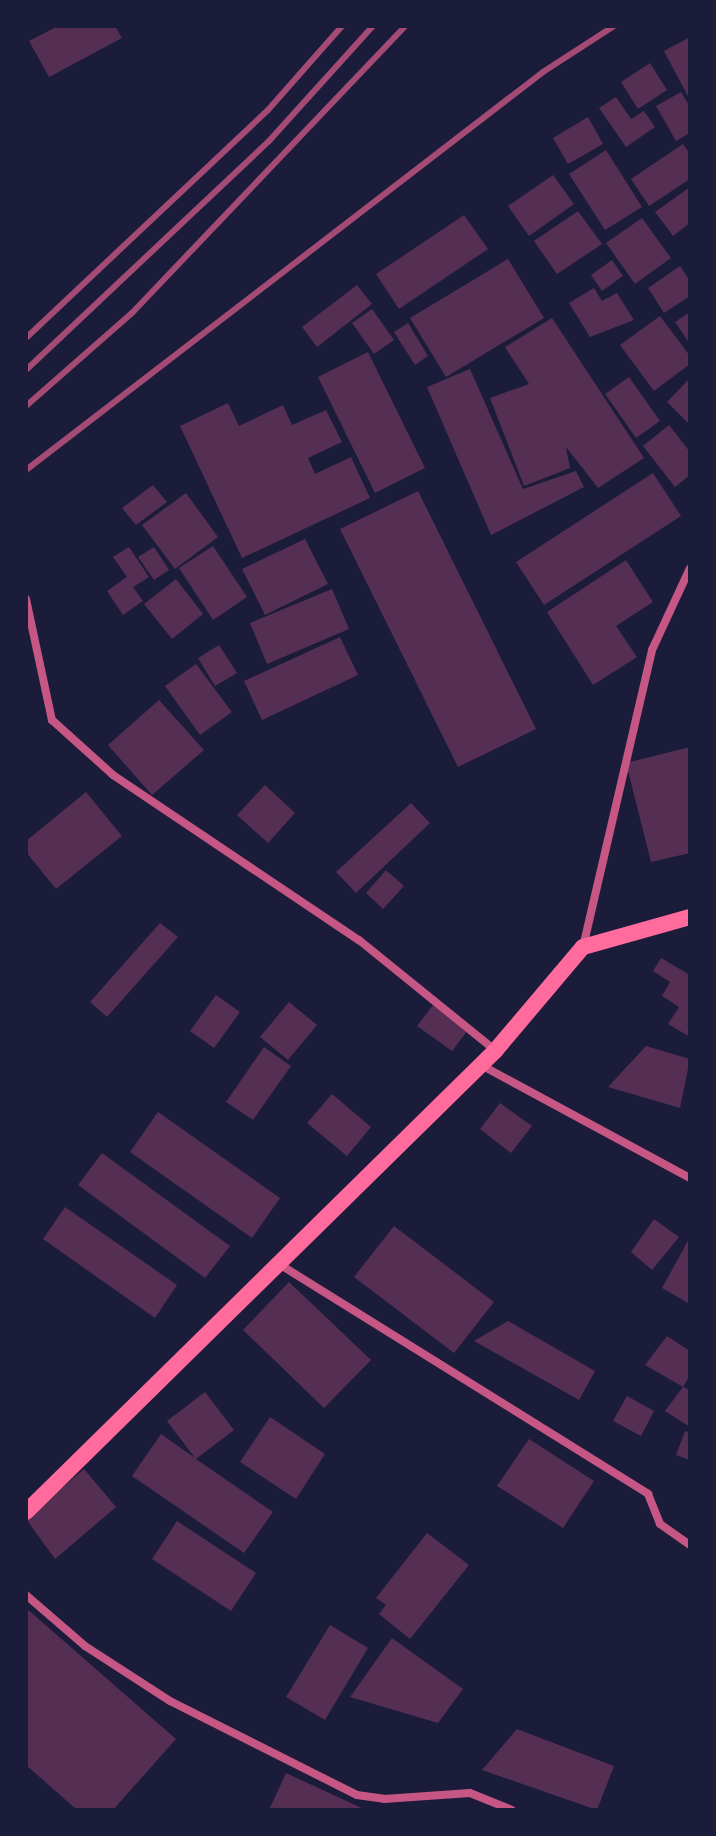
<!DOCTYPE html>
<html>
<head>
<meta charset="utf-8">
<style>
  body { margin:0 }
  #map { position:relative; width:716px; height:1836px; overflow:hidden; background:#1b1b3a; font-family:Inter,sans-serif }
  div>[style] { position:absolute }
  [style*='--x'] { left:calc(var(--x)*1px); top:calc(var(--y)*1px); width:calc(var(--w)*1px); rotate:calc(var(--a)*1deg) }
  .building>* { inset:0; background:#542f53 }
  .minor>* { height:8px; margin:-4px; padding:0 4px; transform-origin:4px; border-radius:4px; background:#c65784 }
  .secondary>* { height:16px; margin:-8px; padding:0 8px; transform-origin:8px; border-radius:8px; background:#ff6b9d }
  .rail>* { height:6px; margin:-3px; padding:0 3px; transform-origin:3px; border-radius:3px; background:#a44b75 }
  span { translate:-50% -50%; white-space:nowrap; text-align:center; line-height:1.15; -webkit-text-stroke:7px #1b1b3a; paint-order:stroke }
  .frame { position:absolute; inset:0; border:28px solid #1b1b3a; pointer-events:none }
</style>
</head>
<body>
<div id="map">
  <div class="building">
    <div style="clip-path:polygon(58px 26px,115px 26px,122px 38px,49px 77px,29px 41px)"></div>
    <div style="clip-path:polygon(690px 37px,690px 100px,664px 51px)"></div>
    <div style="clip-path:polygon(650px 63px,667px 90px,638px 109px,621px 82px)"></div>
    <div style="clip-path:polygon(681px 92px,690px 107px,690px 133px,676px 141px,656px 106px)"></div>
    <div style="clip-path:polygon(616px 97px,631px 119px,644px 111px,655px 127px,626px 147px,599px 108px)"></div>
    <div style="clip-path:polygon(588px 117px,603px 144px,568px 164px,553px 138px)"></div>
    <div style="clip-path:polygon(683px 144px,690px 154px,690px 179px,649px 206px,631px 179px)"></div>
    <div style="clip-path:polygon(606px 150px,642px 207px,605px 230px,569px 174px)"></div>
    <div style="clip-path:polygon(553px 175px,574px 204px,529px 236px,508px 206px)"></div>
    <div style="clip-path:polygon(690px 187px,690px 223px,673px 236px,655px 212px)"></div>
    <div style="clip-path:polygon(578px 211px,602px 244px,557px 274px,534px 241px)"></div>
    <div style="clip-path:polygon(464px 215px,488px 249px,399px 309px,376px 274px)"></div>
    <div style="clip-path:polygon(642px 218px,671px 258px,635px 284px,606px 243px)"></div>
    <div style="clip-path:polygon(508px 259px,544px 318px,446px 377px,410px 318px)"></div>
    <div style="clip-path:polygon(612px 260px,623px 276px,602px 291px,591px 275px)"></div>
    <div style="clip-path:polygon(680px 266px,690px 281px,690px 296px,664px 313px,648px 288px)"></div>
    <div style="clip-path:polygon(357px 285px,372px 304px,317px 347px,302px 327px)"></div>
    <div style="clip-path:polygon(594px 288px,602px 301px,617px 293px,634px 320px,590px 337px,569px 303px)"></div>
    <div style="clip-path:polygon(372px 309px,394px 340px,374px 354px,352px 323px)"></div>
    <div style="clip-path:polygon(690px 312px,690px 344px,675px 322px)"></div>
    <div style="clip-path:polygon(660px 316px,690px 356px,690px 364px,654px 391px,620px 345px)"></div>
    <div style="clip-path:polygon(552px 318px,644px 458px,598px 488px,566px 447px,570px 468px,524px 486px,490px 398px,529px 384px,505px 347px)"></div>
    <div style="clip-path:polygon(408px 323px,428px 356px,415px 365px,394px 332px)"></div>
    <div style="clip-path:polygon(368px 352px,425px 468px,375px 493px,318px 377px)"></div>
    <div style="clip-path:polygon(470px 369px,523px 489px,576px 471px,584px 487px,491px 535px,427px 387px)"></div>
    <div style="clip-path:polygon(629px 377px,660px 421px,636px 438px,605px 394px)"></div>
    <div style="clip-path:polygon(690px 378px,690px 425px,667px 402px)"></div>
    <div style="clip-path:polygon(228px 403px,239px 426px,283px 405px,292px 425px,326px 410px,342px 442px,308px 458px,315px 474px,351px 457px,370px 498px,242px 558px,180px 426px)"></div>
    <div style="clip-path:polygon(669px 425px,690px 452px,690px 475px,675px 487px,643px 446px)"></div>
    <div style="clip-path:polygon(653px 473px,681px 516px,544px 605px,516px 562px)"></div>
    <div style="clip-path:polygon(153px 485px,167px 502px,136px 525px,122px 508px)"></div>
    <div style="clip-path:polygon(418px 491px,536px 729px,458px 767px,340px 529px)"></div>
    <div style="clip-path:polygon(186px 493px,218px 537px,175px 569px,142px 525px)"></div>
    <div style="clip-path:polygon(305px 539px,328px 584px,265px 615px,242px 569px)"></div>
    <div style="clip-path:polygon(213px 546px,247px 597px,213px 620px,179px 568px)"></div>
    <div style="clip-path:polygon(129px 547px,149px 577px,133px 587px,143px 601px,123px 615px,107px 591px,127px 577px,113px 557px)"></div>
    <div style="clip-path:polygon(154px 547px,169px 570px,154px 580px,138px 557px)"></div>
    <div style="clip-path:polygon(626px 560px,653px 602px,616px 626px,637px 657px,593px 685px,547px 612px)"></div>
    <div style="clip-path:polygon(176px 579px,203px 614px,172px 639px,144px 604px)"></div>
    <div style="clip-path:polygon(332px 589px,349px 629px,267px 664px,250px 623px)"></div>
    <div style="clip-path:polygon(340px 637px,358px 675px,262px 720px,244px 681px)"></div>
    <div style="clip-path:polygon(219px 645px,237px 673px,215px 686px,198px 658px)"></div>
    <div style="clip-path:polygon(196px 664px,232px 712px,200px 735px,165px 686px)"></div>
    <div style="clip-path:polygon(159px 700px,204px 750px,152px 795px,108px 745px)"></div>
    <div style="clip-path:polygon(690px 747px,690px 853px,651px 862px,626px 763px)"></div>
    <div style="clip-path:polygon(265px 785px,295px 813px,268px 843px,237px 815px)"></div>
    <div style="clip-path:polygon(86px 792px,122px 836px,56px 889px,26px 852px,26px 841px)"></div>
    <div style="clip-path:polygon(411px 803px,430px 823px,356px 893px,336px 872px)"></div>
    <div style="clip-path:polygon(386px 870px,404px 886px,383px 909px,366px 893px)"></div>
    <div style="clip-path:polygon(160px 923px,178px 937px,107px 1017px,90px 1002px)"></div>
    <div style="clip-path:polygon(661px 958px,690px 975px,690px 1037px,668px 1024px,679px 1007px,662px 996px,670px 982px,653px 971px)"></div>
    <div style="clip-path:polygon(216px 995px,240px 1012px,214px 1048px,190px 1031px)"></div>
    <div style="clip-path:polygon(289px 1002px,317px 1025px,288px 1060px,260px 1037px)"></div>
    <div style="clip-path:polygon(433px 1005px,468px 1030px,452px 1051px,417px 1026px)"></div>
    <div style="clip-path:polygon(646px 1046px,690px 1059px,680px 1108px,608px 1087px)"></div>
    <div style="clip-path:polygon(264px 1047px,291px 1066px,253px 1120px,226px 1102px)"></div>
    <div style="clip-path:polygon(332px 1094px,371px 1127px,347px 1156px,307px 1123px)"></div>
    <div style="clip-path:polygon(500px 1103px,532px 1126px,511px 1153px,480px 1129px)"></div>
    <div style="clip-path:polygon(158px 1112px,280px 1198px,252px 1238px,130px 1152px)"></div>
    <div style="clip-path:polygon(102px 1153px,230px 1246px,205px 1278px,78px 1185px)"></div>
    <div style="clip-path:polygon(65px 1207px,177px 1285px,155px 1318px,43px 1239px)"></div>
    <div style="clip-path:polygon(654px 1219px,679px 1237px,652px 1270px,631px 1252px)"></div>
    <div style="clip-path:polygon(394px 1226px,494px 1302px,454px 1353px,354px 1277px)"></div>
    <div style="clip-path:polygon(690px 1237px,690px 1304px,662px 1288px)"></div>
    <div style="clip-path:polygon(289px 1282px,371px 1360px,324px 1408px,243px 1330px)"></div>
    <div style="clip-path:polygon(508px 1321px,595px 1371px,579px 1400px,474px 1341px)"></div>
    <div style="clip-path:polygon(667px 1336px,690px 1351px,690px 1375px,683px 1387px,645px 1365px)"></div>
    <div style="clip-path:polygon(683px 1387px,690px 1390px,690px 1427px,665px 1411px)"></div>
    <div style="clip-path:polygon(205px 1392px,234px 1430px,196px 1459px,273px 1512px,244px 1553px,132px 1476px,161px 1434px,195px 1458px,167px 1421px)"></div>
    <div style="clip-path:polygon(627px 1396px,654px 1411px,641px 1436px,613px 1421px)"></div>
    <div style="clip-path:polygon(270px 1417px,325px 1454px,296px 1499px,240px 1462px)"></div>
    <div style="clip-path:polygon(685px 1431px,690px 1433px,690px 1460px,676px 1455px)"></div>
    <div style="clip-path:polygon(529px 1439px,594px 1481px,563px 1528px,497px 1486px)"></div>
    <div style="clip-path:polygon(84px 1469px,116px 1507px,55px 1559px,26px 1519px)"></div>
    <div style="clip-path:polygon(177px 1521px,256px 1573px,231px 1611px,152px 1559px)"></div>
    <div style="clip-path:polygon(427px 1533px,469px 1565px,410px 1639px,379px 1614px,386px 1605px,376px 1598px)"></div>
    <div style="clip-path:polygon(26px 1608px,176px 1739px,113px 1810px,77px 1810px,26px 1765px)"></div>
    <div style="clip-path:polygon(330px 1625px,368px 1648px,325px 1720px,286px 1697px)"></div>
    <div style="clip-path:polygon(392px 1638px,463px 1689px,438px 1723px,350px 1697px)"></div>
    <div style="clip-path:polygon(517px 1729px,614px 1766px,597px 1810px,482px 1770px)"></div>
    <div style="clip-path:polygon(286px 1773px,366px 1810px,269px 1810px)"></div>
  </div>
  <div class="minor">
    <div style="--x:26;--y:599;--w:124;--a:77.9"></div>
    <div style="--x:52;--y:720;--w:82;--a:42"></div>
    <div style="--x:113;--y:775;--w:296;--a:33.9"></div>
    <div style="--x:359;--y:940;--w:175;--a:39"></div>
    <div style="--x:583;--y:947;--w:305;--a:-76.9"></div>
    <div style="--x:652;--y:650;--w:90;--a:-65.1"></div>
    <div style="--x:481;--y:1065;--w:238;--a:28.4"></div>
    <div style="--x:279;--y:1264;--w:435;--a:31.9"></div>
    <div style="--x:648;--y:1494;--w:32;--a:68"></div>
    <div style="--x:660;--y:1524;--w:37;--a:35"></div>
    <div style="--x:26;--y:1595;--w:78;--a:40.8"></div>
    <div style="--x:85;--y:1646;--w:101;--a:32.9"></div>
    <div style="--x:170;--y:1701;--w:209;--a:26.7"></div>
    <div style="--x:357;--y:1795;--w:27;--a:8"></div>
    <div style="--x:384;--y:1799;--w:86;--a:-4"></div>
    <div style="--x:470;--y:1793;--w:45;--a:22"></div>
  </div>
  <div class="secondary">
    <div style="--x:26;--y:1512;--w:658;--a:-44.51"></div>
    <div style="--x:495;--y:1051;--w:136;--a:-49.8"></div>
    <div style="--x:583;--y:947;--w:111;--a:-15.7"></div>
  </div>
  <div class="rail">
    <div style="--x:26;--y:338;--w:332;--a:-43.3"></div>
    <div style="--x:268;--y:110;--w:112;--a:-48.6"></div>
    <div style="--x:26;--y:370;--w:334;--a:-43.3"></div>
    <div style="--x:269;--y:141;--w:155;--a:-47.9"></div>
    <div style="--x:26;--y:406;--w:141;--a:-41.3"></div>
    <div style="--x:132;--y:313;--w:396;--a:-46.4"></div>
    <div style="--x:26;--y:470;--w:652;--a:-37.59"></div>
    <div style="--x:543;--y:72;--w:85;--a:-32.9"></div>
  </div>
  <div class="frame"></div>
</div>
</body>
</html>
